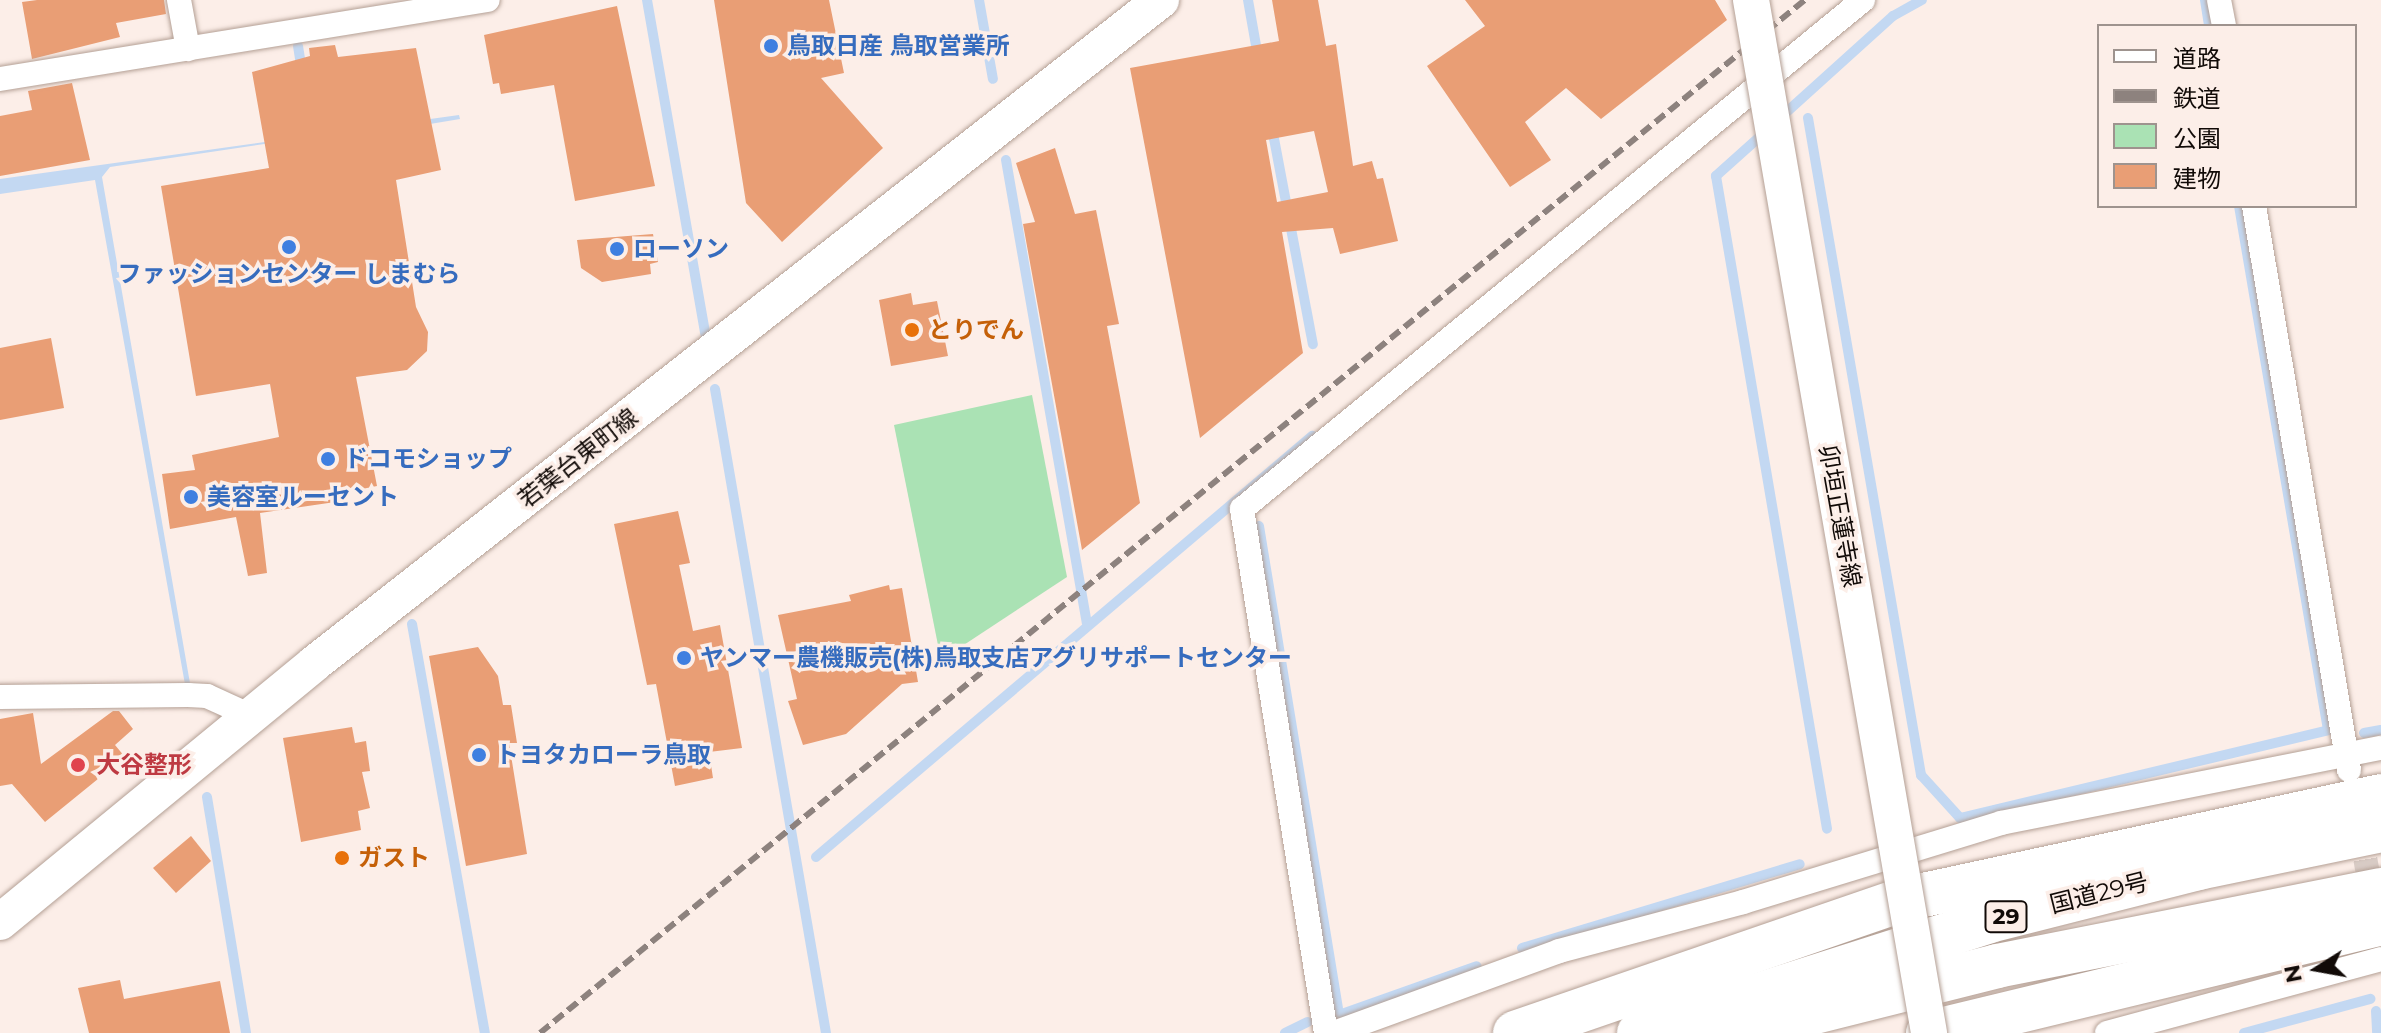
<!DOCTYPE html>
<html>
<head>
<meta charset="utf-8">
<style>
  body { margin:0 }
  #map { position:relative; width:2381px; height:1033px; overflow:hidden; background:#fceee8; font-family:Montserrat,"Noto Sans JP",sans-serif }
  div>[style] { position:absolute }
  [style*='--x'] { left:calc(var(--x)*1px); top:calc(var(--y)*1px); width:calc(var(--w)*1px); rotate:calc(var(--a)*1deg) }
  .green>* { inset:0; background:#aae2b4 }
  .water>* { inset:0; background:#c3d8f2 }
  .stream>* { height:10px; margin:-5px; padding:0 5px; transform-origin:5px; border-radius:5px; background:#c3d8f2 }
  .building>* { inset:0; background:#e99e75 }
  .street-tunnel>* { height:24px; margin-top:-12px; transform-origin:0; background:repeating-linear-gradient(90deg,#d9ccc6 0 24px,transparent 0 36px) }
  .roads { filter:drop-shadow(0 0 2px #b4a095) drop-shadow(0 0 2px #b4a095) }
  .street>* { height:24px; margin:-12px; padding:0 12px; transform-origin:12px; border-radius:12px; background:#fff }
  .secondary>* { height:36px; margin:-18px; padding:0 18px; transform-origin:18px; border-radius:18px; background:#fff }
  .highway>* { height:44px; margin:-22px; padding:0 22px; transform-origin:22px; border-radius:22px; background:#fff }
  .rail>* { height:6px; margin-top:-3px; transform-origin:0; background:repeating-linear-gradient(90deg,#8d827e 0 12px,transparent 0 18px) }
  .bridges { filter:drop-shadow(0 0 2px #b4a095) drop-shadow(0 0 2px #b4a095) }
  .secondary-bridge>* { height:36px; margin:-18px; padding:0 18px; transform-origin:18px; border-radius:18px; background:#fff }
  .dots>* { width:22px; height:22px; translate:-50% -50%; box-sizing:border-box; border:4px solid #fceee8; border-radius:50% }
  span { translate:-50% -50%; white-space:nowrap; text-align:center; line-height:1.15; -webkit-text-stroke:7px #fceee8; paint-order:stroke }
  .shield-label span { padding:2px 6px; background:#fceee8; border:2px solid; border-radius:6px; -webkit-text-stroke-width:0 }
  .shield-label { font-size:22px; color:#110a07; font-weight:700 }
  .shop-label { font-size:24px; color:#366cbe; font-weight:700 }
  .left { translate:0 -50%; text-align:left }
  .food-label { font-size:24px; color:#c56008; font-weight:700 }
  .street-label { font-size:24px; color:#110a07 }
  .health-label { font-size:24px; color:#be3a42; font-weight:700 }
  .legend { position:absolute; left:2097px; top:24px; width:260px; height:184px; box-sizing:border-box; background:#fceee8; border:2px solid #9e938e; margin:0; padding:10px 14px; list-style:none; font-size:24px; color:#110a07 }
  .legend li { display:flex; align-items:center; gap:16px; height:40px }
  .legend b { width:40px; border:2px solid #9e938e }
  .north { position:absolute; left:2277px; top:929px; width:80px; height:80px; -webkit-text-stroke:6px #fceee8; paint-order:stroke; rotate:259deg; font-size:22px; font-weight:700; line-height:32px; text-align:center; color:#110a07 }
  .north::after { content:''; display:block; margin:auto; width:28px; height:36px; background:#110a07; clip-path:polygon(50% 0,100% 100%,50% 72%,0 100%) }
</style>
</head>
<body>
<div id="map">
  <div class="green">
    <div style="clip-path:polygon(1032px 395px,1067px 577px,941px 660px,894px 425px)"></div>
  </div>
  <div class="water">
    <div style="clip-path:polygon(459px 115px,460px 119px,328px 141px,312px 137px,110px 167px,102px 177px,191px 689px,186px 690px,95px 180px,0 194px,0 179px)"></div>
  </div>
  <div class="stream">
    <div style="--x:647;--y:0;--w:339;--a:80.1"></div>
    <div style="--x:979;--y:0;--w:80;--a:80"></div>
    <div style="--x:1248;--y:0;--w:58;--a:80"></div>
    <div style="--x:2205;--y:0;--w:26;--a:81"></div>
    <div style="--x:298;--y:46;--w:26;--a:81"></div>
    <div style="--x:1780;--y:118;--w:152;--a:-42.1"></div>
    <div style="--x:1893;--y:16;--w:33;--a:-29"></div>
    <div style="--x:1808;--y:118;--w:667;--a:80.24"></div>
    <div style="--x:1921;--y:775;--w:58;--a:47.8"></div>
    <div style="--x:1960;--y:818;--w:378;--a:-13.4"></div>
    <div style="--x:2328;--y:730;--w:532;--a:-99.64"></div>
    <div style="--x:1272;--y:128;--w:220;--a:79.3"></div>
    <div style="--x:1765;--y:132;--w:66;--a:138.1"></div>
    <div style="--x:1716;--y:176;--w:662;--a:80.35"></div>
    <div style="--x:1006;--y:160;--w:470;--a:80.1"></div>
    <div style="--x:715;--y:389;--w:653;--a:80.22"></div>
    <div style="--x:1259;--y:526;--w:496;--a:80.7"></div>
    <div style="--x:1339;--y:1015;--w:146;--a:-19.5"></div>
    <div style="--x:412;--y:624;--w:415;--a:79.9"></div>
    <div style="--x:2364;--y:733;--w:17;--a:-10"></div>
    <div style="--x:207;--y:797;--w:239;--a:80.6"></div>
    <div style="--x:816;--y:857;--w:651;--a:-40.32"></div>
    <div style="--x:1522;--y:948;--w:290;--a:-16.8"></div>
    <div style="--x:2376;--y:1011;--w:22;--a:87"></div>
    <div style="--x:1285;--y:1033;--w:25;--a:-26"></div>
    <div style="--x:2244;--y:1033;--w:131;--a:-15.1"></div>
  </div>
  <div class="building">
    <div style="clip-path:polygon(37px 0,164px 0,166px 14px,116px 23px,120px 37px,32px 59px,22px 2px)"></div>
    <div style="clip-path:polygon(714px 0,829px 0,844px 73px,821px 78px,883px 148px,782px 242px,746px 203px)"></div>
    <div style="clip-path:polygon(evenodd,1272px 0,1318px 0,1326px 46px,1336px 44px,1353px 166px,1372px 161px,1377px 179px,1383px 178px,1398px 241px,1340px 254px,1333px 228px,1282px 232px,1303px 353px,1200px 438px,1130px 68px,1279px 41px,1272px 0,1314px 131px,1328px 192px,1277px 202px,1266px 140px,1314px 131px)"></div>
    <div style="clip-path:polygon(1465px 0,1715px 0,1727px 20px,1601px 119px,1566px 88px,1525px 122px,1551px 160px,1510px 187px,1427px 66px,1485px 26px)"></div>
    <div style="clip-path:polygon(617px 6px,655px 186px,575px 201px,554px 85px,501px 94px,499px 83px,493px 84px,484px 35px)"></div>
    <div style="clip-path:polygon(335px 45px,338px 57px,416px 48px,441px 170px,396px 180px,416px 307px,428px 332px,427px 351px,407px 370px,356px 377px,377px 486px,342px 493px,342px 501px,260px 513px,267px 573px,248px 576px,236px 517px,170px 529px,162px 474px,195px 470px,192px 455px,279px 437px,270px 384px,196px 396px,161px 186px,269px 168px,252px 72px,310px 56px,309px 48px)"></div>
    <div style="clip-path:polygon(72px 83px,90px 160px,0 176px,0 116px,32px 110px,28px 91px)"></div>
    <div style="clip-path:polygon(1055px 148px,1075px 214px,1096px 210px,1119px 324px,1107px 326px,1140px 503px,1082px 550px,1023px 224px,1035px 222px,1016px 163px)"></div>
    <div style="clip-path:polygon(653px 234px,658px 262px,650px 264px,651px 274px,602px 282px,581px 268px,577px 240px)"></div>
    <div style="clip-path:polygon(911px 293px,913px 305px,937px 301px,948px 356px,891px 366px,879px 300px)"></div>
    <div style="clip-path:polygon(51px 338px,64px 408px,0 420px,0 348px)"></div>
    <div style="clip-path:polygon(678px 511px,690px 563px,679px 565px,693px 631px,720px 625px,742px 748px,709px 752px,713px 778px,675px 786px,656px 684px,647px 685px,614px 524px)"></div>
    <div style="clip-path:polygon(889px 585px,890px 590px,902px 588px,918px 682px,902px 684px,846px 734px,803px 745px,788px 701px,797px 699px,778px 615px,851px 601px,849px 595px)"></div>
    <div style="clip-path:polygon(478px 647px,498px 676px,503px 705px,511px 705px,517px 743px,509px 743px,527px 854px,466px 866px,429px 656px)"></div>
    <div style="clip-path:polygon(113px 711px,119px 711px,133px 729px,115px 745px,125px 757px,45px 822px,12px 784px,0 786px,0 719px,33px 713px,41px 764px)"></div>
    <div style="clip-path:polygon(352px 727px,355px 743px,366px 741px,370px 771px,362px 772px,370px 808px,358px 811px,361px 830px,301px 842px,283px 738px)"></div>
    <div style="clip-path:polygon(191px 836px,211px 861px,176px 893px,153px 868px)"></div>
    <div style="clip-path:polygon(120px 980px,124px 999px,220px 981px,230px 1033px,89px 1033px,78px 988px)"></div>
  </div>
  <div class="street-tunnel">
    <div style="--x:2359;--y:824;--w:79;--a:79.8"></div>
  </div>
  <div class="roads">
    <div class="street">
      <div style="--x:179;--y:0;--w:50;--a:79.6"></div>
      <div style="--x:2219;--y:0;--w:26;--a:79"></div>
      <div style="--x:0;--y:79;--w:494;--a:-9.2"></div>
      <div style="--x:2254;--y:206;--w:572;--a:80.44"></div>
      <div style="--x:0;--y:697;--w:188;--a:-0.6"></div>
      <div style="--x:188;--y:695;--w:19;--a:3"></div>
      <div style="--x:207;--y:696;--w:48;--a:24.4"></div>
      <div style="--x:1326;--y:1033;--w:531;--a:-99.11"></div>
      <div style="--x:1242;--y:509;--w:803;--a:-39.34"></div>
      <div style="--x:1334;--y:1033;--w:239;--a:-20"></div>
      <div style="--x:1559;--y:951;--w:190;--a:-14.9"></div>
      <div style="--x:1743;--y:902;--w:270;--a:-17"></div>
      <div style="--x:2001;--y:823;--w:387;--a:-11.2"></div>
      <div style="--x:2107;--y:1033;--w:284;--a:-15.1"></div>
    </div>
    <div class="secondary">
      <div style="--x:0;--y:922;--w:408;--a:-39.4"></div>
      <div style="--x:315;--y:663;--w:1075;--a:-38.09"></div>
    </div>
    <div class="highway">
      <div style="--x:1515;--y:1033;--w:412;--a:-19"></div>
      <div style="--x:1905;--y:899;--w:487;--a:-12.2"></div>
      <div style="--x:1639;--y:1033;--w:367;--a:-17.7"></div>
      <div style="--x:1989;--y:921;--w:216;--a:-14.2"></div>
      <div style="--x:2198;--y:868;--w:187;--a:-11.7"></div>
      <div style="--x:1731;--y:1033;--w:274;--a:-14.1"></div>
      <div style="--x:1997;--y:966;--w:391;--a:-11.2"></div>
      <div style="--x:1928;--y:1033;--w:466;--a:-13.6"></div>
    </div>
  </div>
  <div class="rail">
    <div style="--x:540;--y:1033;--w:1633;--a:-39.24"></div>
  </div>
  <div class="bridges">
    <div class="secondary-bridge">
      <div style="--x:1751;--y:0;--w:1048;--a:80.22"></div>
    </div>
  </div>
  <div class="dots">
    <div style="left:771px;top:46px;background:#3f7fe0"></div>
    <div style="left:289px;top:247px;background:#3f7fe0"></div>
    <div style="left:617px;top:249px;background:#3f7fe0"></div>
    <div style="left:912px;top:330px;background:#e8710a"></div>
    <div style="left:328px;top:459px;background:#3f7fe0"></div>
    <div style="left:191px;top:497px;background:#3f7fe0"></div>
    <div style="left:684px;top:658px;background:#3f7fe0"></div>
    <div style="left:479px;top:755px;background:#3f7fe0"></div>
    <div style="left:78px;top:765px;background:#e0444e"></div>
    <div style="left:342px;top:858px;background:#e8710a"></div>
  </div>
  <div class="shield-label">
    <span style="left:2006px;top:917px">29</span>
  </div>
  <div class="shop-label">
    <span class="left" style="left:787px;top:46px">鳥取日産 鳥取営業所</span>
    <span class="left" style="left:633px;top:249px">ローソン</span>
    <span style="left:289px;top:274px">ファッションセンター しまむら</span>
    <span class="left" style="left:344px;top:459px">ドコモショップ</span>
    <span class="left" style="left:207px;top:497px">美容室ルーセント</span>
    <span class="left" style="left:700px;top:658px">ヤンマー農機販売(株)鳥取支店アグリサポートセンター</span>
    <span class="left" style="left:495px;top:755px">トヨタカローラ鳥取</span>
  </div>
  <div class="food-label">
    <span class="left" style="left:928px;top:330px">とりでん</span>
    <span class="left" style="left:358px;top:858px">ガスト</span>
  </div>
  <div class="street-label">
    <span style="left:578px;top:458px;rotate:-38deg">若葉台東町線</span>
    <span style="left:1840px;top:516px;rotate:80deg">卯垣正蓮寺線</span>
    <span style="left:2099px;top:893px;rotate:-14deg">国道29号</span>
  </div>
  <div class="health-label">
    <span class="left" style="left:96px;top:765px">大谷整形</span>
  </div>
  <ul class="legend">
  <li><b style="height:10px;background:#fff"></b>道路</li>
  <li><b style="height:10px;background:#8d827e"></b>鉄道</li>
  <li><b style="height:22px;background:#aae2b4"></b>公園</li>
  <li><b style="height:22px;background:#e99e75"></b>建物</li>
  </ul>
  <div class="north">N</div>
</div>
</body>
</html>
